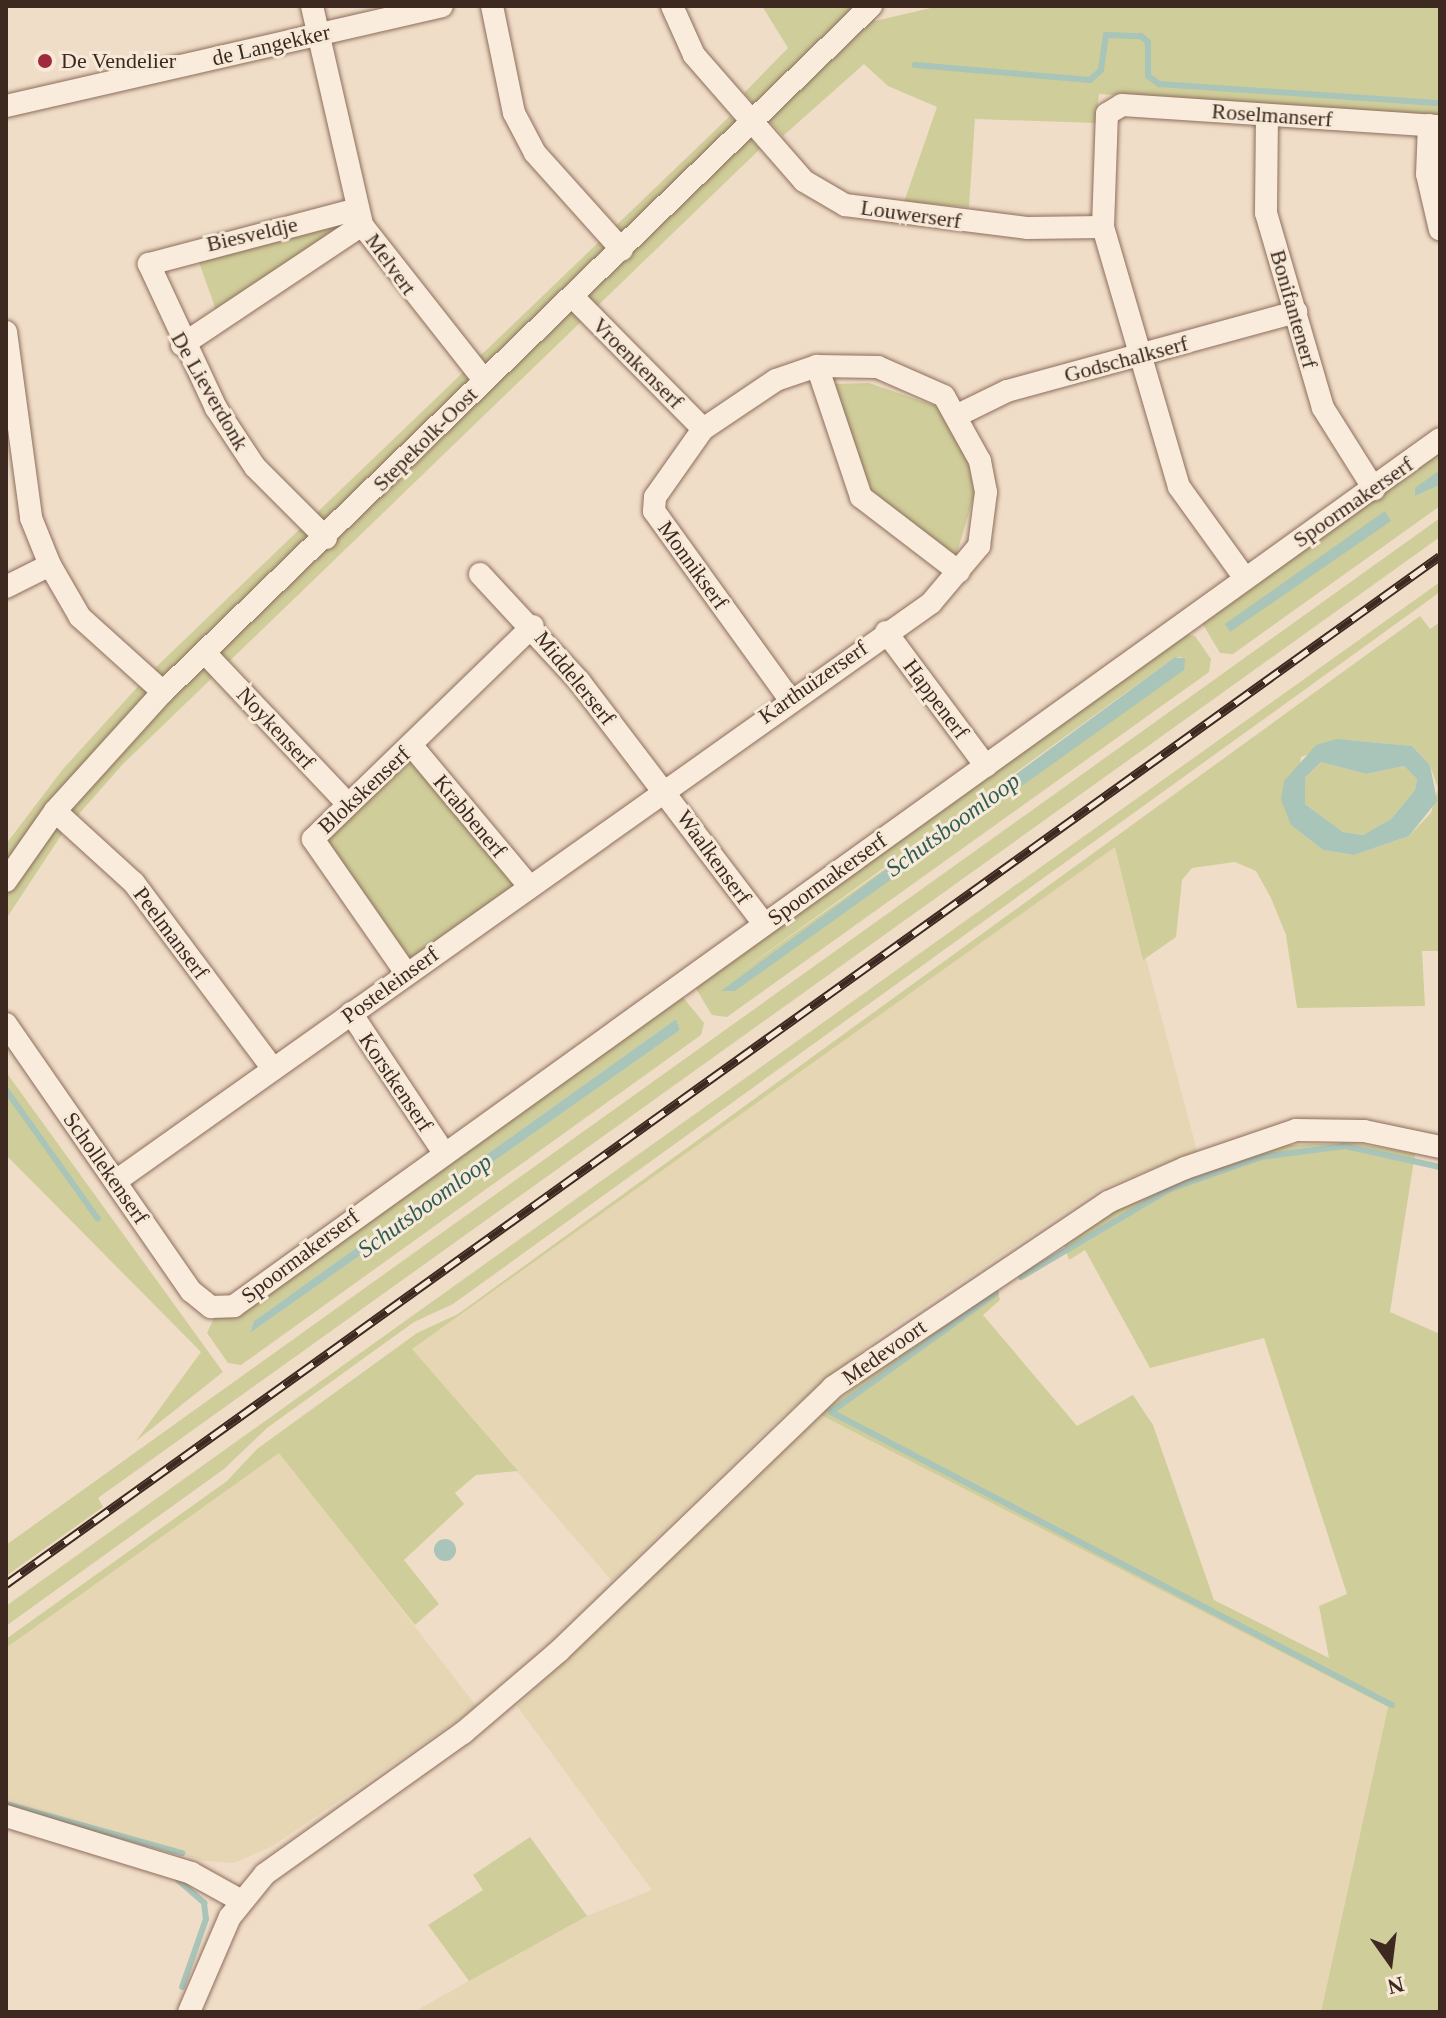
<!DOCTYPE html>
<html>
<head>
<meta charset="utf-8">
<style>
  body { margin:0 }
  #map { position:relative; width:1446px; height:2018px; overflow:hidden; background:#f0ddc8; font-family:Georgia,serif }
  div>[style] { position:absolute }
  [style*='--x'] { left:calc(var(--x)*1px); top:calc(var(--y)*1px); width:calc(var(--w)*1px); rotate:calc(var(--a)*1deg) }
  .farmland>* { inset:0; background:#e6d6b4 }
  .green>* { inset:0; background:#cfcd9a }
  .water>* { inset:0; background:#a9c4b8 }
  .round { border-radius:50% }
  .stream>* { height:6px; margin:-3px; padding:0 3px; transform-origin:3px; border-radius:3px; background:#a9c4b8 }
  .roads { filter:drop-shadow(0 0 2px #8d6e5c) drop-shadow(0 0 2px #8d6e5c) }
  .minor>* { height:22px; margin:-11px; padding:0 11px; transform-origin:11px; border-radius:11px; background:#faecdc }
  .rail>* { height:9px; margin-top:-4.5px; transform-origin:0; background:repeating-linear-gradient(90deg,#f7e9d8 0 18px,#3d2920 0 36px); box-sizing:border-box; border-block:2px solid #3d2920 }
  .dots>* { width:22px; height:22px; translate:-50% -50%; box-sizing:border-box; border:4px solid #f7e9d8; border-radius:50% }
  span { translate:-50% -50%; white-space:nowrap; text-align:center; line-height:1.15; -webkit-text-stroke:6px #f7e9d8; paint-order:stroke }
  .street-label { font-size:22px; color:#3d2920 }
  .poi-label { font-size:22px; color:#3d2920 }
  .left { translate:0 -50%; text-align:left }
  .water-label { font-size:24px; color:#2f5d53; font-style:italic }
  .frame { position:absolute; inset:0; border:8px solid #3d2920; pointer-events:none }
  .north { position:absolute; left:1350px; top:1922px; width:80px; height:80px; -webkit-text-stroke:6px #f7e9d8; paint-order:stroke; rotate:166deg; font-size:22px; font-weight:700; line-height:32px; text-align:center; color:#3d2920 }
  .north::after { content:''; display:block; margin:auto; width:28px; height:36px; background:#3d2920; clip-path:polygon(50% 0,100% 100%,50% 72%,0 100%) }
</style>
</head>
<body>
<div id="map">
  <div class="farmland">
    <div style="clip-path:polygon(1116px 846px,1197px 1151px,1098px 1190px,883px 1334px,779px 1419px,612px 1581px,411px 1349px)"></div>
    <div style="clip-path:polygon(819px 1414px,1388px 1707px,1321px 2012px,414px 2012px,577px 1920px,652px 1890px,517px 1706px)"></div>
    <div style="clip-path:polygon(280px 1452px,477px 1707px,271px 1847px,234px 1863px,204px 1861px,6px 1804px,6px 1648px)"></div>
  </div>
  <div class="green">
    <div style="clip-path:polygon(762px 6px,863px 6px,875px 21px,939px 6px,1440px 6px,1440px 118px,1099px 94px,1096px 123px,975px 119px,969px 207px,904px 202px,937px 107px,888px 86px,864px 64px,783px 136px,744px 93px,788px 48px)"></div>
    <div style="clip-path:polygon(730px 116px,760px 149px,123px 764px,64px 831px,6px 919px,6px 844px,63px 769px,153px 670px)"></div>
    <div style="clip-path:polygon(344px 221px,345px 227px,216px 310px,196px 254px)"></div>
    <div style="clip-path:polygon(869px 383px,936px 406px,963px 438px,975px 493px,956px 556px,869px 494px,831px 384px)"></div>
    <div style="clip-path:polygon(1440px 451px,1440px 470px,1415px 496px,1440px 485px,1440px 506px,1233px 654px,1220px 653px,1202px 623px)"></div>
    <div style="clip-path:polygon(1440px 518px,1440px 537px,98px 1498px,103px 1507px,6px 1576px,6px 1545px)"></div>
    <div style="clip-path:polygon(1440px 582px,1440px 592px,453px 1304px,414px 1322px,267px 1428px,224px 1469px,6px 1626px,6px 1606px)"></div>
    <div style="clip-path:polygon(evenodd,1420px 616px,1430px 629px,1440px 622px,1440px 951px,1422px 951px,1425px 1006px,1297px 1008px,1286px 935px,1271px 898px,1256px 871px,1235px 862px,1192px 868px,1182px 880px,1176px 937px,1143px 960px,1115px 847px,412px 1349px,518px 1471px,476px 1475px,455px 1493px,464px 1504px,404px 1560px,439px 1604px,415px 1625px,279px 1453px,6px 1648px,6px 1639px,227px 1481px,257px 1449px,417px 1333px,458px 1314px,1420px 616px,1347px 740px,1412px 746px,1430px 765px,1438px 788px,1431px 813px,1409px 836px,1354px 855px,1323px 850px,1291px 825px,1301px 757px,1347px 740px)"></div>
    <div style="clip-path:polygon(evenodd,1185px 634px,1195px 636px,1211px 659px,1209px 672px,727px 1017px,712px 1015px,695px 987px,1185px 634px,1175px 657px,1182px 657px,722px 985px,1175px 657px)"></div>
    <div style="clip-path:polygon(407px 757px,524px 882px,408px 966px,335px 864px,327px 839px)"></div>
    <div style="clip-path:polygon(1321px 762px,1366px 774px,1404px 766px,1417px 779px,1415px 790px,1391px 819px,1363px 835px,1343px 832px,1305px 804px,1305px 778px)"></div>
    <div style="clip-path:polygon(evenodd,682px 996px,704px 1023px,701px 1035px,241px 1365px,228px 1363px,207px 1333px,214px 1318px,234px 1315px,682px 996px,676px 1019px,680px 1030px,250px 1333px,254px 1321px,676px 1019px)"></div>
    <div style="clip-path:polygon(6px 1072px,223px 1372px,136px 1441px,201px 1352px,6px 1155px)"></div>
    <div style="clip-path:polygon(1355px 1143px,1415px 1154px,1390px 1312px,1440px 1334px,1440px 2012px,1321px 2012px,1388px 1707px,819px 1414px,996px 1285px,1000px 1300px,983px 1315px,1077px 1426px,1133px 1395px,1153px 1425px,1214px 1600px,1329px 1658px,1319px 1606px,1347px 1594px,1264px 1338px,1150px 1368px,1085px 1250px,1069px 1260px,1062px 1240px,1123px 1205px,1224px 1166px,1287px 1145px)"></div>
    <div style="clip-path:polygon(530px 1837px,587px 1916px,469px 1981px,428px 1925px,483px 1890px,473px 1875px)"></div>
  </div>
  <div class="water">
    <div style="clip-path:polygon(1440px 470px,1440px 485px,1415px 496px,1415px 488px)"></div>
    <div style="clip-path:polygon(1385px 511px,1391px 521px,1230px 632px,1225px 624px)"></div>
    <div style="clip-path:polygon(1175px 657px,1185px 659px,1184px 670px,735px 991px,721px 991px)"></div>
    <div style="clip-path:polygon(evenodd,1337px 739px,1412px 746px,1430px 765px,1437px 801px,1409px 836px,1354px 855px,1323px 850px,1291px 825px,1281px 800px,1284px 781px,1316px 745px,1337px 739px,1321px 762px,1366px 774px,1404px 766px,1417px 779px,1415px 790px,1391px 819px,1363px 835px,1343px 832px,1305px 804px,1305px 778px,1321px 762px)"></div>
    <div style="clip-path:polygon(676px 1019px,680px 1030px,250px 1333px,254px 1321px)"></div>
    <div class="round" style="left:434px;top:1539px;width:22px;height:22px"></div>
  </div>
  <div class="stream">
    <div style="--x:915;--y:65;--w:176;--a:4.9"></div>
    <div style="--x:1090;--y:80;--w:15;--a:-42"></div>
    <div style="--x:1101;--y:70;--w:35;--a:-82"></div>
    <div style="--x:1106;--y:35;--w:35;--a:2"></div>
    <div style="--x:1141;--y:36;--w:9;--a:41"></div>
    <div style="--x:1148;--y:42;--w:34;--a:90"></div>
    <div style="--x:1148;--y:76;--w:14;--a:36"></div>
    <div style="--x:1159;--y:84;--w:282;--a:3.9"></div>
    <div style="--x:6;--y:1090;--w:158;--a:54.5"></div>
    <div style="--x:1021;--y:1277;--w:173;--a:-30.6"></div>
    <div style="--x:1170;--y:1189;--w:96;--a:-19.4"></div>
    <div style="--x:1261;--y:1157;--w:85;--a:-7.5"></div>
    <div style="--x:1345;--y:1146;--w:97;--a:12.5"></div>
    <div style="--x:996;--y:1293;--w:203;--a:144.2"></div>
    <div style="--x:831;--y:1412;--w:633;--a:27.58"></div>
    <div style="--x:6;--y:1804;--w:183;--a:15.6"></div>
    <div style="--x:178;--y:1880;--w:35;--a:41"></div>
    <div style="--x:204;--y:1903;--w:16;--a:83"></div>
    <div style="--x:206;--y:1919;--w:72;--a:109.4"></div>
  </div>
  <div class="roads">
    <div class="minor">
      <div style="--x:312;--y:6;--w:225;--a:77.1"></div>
      <div style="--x:362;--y:225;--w:197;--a:51.8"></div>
      <div style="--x:492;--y:6;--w:109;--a:78.4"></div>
      <div style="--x:514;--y:113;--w:45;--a:62.3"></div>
      <div style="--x:535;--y:153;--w:130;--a:48.1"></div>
      <div style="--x:672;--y:6;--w:54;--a:65.8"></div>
      <div style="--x:694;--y:55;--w:167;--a:48.9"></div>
      <div style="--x:804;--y:181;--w:48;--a:30.3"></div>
      <div style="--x:845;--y:205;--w:183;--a:7.2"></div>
      <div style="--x:1027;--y:228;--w:76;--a:-0.8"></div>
      <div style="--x:6;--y:106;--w:447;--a:-12.9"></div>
      <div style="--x:1267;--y:115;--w:98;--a:90.6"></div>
      <div style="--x:1266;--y:213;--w:203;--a:73.7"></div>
      <div style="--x:1323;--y:408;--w:96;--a:57.8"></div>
      <div style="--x:1429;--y:125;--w:49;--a:92.3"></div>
      <div style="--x:1427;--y:174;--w:57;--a:76.9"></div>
      <div style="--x:573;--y:297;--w:185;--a:45.4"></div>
      <div style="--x:6;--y:332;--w:188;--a:82.3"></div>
      <div style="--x:31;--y:518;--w:51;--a:68"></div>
      <div style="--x:50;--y:565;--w:60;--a:60"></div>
      <div style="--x:80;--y:617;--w:112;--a:42.1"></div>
      <div style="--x:182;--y:345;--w:216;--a:-33.7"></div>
      <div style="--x:817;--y:366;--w:138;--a:71.4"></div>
      <div style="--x:861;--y:497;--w:123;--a:37.4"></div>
      <div style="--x:960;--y:414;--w:52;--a:-26.1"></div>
      <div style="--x:1007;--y:391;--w:300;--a:-15.3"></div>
      <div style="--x:326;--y:538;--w:100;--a:-135"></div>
      <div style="--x:255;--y:467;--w:71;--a:-123.5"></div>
      <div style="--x:216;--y:408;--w:159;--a:-115"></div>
      <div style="--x:149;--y:264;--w:215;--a:-14.8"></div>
      <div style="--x:480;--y:574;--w:146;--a:47.2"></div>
      <div style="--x:579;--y:681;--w:305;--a:52.7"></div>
      <div style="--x:1244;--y:577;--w:111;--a:-125.8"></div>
      <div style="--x:1179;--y:487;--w:271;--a:-106.3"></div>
      <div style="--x:1103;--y:227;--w:113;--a:-88"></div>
      <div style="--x:1107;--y:114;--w:17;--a:-31"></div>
      <div style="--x:1122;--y:105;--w:319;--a:3.8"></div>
      <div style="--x:6;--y:587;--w:49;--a:-26.6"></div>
      <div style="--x:886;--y:632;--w:167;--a:53.3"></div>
      <div style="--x:205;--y:653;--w:207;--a:46.6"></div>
      <div style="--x:412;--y:746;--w:182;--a:50.1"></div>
      <div style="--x:55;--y:811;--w:107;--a:42.3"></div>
      <div style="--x:134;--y:883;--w:232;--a:53.2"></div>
      <div style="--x:6;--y:881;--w:85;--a:-55"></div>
      <div style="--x:55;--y:811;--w:161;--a:-47.8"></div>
      <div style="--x:163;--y:692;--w:986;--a:-44.1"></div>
      <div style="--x:406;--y:973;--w:163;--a:-124.8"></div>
      <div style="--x:313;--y:839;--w:306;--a:-44.1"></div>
      <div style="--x:351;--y:1013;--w:164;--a:56.4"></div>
      <div style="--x:6;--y:1024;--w:325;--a:55.3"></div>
      <div style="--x:191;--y:1291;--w:26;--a:39"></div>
      <div style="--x:211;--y:1307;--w:23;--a:-2"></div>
      <div style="--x:234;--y:1306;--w:1485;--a:-35.71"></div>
      <div style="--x:116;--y:1181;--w:999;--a:-35.34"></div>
      <div style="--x:931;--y:603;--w:75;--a:-49.9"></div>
      <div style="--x:979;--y:546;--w:54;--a:-82.6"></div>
      <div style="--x:986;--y:492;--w:32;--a:-101"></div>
      <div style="--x:980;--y:461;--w:74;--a:-119"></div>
      <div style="--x:944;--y:396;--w:72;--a:-156.3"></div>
      <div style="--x:878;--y:367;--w:61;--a:-179.1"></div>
      <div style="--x:817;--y:366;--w:43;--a:161.1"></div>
      <div style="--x:776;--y:380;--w:88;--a:146.1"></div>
      <div style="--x:703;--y:429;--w:83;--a:125.2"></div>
      <div style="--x:655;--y:497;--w:14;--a:94"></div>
      <div style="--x:654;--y:511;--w:231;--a:54.2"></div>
      <div style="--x:6;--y:1816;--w:194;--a:17.1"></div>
      <div style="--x:191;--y:1873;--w:56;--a:28.9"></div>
      <div style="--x:189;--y:2012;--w:103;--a:-66.7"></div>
      <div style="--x:230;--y:1917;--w:55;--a:-50.9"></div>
      <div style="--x:265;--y:1874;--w:243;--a:-35.5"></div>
      <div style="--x:463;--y:1733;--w:126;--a:-40.5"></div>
      <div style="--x:559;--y:1651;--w:380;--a:-43.9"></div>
      <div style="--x:833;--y:1387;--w:331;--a:-33.9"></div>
      <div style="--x:1108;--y:1202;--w:84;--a:-23.8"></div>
      <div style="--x:1185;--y:1168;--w:117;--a:-18.9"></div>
      <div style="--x:1296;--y:1130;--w:68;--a:0.8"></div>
      <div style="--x:1364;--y:1131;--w:78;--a:11.9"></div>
    </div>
  </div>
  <div class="rail">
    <div style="--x:6;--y:1584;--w:1764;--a:-35.64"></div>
  </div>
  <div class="dots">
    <div style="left:45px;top:61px;background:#9f293d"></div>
  </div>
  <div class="street-label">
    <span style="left:271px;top:45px;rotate:-13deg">de Langekker</span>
    <span style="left:1272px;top:115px;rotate:4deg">Roselmanserf</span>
    <span style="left:911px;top:214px;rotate:8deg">Louwerserf</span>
    <span style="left:252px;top:234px;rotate:-13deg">Biesveldje</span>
    <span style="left:391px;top:264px;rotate:54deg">Melvert</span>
    <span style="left:1294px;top:309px;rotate:74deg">Bonifantenerf</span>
    <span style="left:1126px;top:359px;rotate:-15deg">Godschalkserf</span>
    <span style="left:638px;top:363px;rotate:45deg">Vroenkenserf</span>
    <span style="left:210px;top:391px;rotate:60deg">De Lieverdonk</span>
    <span style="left:425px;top:439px;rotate:-45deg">Stepekolk-Oost</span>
    <span style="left:1353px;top:502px;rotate:-35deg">Spoormakerserf</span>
    <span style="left:693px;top:565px;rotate:54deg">Monnikserf</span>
    <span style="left:575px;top:678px;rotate:51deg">Middelerserf</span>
    <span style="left:813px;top:682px;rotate:-35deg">Karthuizerserf</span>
    <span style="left:936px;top:699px;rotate:53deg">Happenerf</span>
    <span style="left:276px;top:728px;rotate:47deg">Noykenserf</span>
    <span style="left:364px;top:790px;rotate:-43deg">Blokskenserf</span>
    <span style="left:470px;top:816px;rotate:50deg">Krabbenerf</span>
    <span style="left:714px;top:857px;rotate:54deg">Waalkenserf</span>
    <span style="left:827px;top:879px;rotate:-36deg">Spoormakerserf</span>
    <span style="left:171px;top:933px;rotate:53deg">Peelmanserf</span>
    <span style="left:390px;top:985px;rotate:-36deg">Posteleinserf</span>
    <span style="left:396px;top:1082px;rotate:56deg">Korstkenserf</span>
    <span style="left:106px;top:1168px;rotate:55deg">Schollekenserf</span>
    <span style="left:300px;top:1256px;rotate:-37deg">Spoormakerserf</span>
    <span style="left:884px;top:1352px;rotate:-35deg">Medevoort</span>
  </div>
  <div class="poi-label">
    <span class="left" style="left:61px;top:61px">De Vendelier</span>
  </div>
  <div class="water-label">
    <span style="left:953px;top:825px;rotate:-36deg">Schutsboomloop</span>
    <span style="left:425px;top:1206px;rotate:-36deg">Schutsboomloop</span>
  </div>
  <div class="frame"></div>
  <div class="north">N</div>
</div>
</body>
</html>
